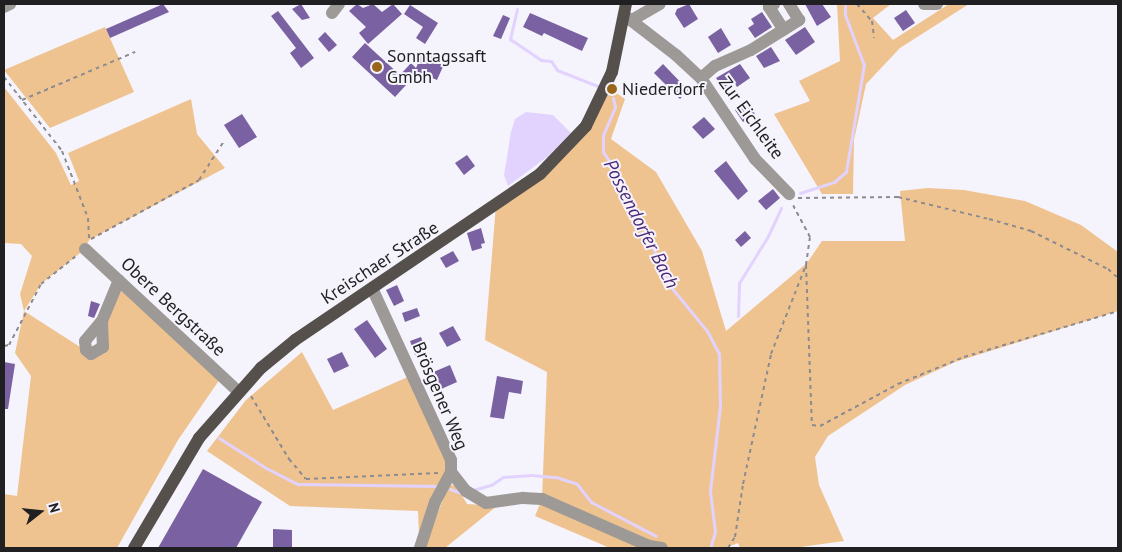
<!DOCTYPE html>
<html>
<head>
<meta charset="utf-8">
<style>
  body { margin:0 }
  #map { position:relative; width:1122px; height:552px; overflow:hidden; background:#f5f3fb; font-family:"PT Sans",sans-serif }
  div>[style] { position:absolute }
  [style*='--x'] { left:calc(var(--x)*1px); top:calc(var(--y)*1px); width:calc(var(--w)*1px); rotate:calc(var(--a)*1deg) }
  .green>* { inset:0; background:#efc390 }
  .water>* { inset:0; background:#e2d3fe }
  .stream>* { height:3px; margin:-1.5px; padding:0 1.5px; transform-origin:1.5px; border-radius:1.5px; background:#e2d3fe }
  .building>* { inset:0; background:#7a61a1 }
  .path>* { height:2px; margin-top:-1px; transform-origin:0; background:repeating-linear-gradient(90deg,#8c8b90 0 4px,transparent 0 8px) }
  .minor>* { height:12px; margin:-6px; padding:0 6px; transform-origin:6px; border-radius:6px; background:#9c9996 }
  .major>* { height:12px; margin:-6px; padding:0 6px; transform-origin:6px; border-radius:6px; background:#55504b }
  .dots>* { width:14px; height:14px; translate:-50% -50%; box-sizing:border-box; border:2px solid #f5f3fb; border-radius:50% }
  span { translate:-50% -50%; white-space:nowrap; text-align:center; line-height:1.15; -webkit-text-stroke:4px #f5f3fb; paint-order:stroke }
  .poi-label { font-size:18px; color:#201f22 }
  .left { translate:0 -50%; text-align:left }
  .street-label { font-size:18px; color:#201f22 }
  .water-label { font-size:19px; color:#4b2877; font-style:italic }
  .frame { position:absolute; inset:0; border:5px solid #201f22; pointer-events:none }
  .north { position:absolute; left:15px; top:487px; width:50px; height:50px; -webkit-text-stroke:4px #f5f3fb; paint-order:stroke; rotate:74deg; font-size:14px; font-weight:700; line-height:20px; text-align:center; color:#201f22 }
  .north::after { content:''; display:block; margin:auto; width:18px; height:22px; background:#201f22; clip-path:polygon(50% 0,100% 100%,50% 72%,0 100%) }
</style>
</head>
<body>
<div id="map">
  <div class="green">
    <div style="clip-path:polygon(837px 4px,891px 4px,873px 18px,893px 40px,949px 4px,969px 4px,900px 48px,866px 84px,854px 140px,853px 194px,822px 194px,774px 114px,810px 101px,799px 81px,840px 61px)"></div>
    <div style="clip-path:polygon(105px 27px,134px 92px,50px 128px,4px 70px)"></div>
    <div style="clip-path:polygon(4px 87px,56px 153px,71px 185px,79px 181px,68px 153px,191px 99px,197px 134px,225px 168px,89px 240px,85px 249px,41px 284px,24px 311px,91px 354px,103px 334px,117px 285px,220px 379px,178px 440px,117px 548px,4px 548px,4px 494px,17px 496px,31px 376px,15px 353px,24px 311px,20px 294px,32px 256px,21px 244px,4px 243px)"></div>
    <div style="clip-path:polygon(611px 89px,625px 99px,611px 139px,656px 172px,702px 251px,726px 331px,807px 263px,822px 241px,905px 241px,900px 191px,928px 188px,964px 190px,1025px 201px,1081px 225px,1118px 252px,1118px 311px,955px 362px,905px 385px,828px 436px,815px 457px,819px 485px,844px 541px,793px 548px,740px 548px,738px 543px,725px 548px,610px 548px,535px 516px,542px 499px,547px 372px,485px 340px,496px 205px,588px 129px)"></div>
    <div style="clip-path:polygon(302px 352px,333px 410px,410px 376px,444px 449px,446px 469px,419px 535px,418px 511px,290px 506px,207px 451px,246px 400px)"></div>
    <div style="clip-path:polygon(449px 484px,457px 487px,467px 504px,497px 506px,445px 548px,424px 548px)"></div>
  </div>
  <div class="water">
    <div style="clip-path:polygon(526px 112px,553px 115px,571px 133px,547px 157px,508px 186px,504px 175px,511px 132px,515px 119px)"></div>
  </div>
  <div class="stream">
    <div style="--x:517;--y:9;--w:31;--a:103"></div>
    <div style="--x:510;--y:39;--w:37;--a:34"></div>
    <div style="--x:541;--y:60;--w:10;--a:6"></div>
    <div style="--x:551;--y:61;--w:11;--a:56"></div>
    <div style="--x:557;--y:70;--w:46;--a:21.6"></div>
    <div style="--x:613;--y:98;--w:9;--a:77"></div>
    <div style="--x:615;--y:107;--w:30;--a:113"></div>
    <div style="--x:603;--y:135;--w:17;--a:90"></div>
    <div style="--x:603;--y:152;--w:29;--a:55"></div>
    <div style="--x:620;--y:176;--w:122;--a:65.3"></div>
    <div style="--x:671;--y:287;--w:57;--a:50.7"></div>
    <div style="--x:707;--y:331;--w:26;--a:62"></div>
    <div style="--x:719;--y:354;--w:52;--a:88.9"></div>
    <div style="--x:720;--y:406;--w:86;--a:96.7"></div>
    <div style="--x:710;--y:491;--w:41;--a:83"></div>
    <div style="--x:715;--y:532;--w:17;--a:107"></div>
    <div style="--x:800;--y:193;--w:36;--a:-18"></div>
    <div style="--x:834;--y:182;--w:16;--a:-40"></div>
    <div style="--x:846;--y:172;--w:109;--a:-80.5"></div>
    <div style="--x:864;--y:65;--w:53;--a:-110.8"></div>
    <div style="--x:845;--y:15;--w:11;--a:-90"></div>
    <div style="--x:738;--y:316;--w:33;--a:-88"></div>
    <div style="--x:739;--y:283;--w:55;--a:-58.3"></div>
    <div style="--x:768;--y:236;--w:31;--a:-65"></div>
    <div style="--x:219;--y:438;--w:56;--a:32.6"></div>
    <div style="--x:266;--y:468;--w:36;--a:27"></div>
    <div style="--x:298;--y:484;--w:141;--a:0.8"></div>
    <div style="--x:450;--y:489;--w:12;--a:20"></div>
    <div style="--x:473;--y:490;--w:19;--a:-16"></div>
    <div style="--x:491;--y:485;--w:14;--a:-34"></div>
    <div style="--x:503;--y:477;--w:28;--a:-4"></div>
    <div style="--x:531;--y:475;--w:25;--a:5"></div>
    <div style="--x:556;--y:477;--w:22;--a:18"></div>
    <div style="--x:577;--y:484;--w:23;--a:52"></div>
    <div style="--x:591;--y:502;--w:73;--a:27.6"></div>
  </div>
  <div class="building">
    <div style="clip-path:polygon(163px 4px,169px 12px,110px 38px,106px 29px)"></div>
    <div style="clip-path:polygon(301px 4px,310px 18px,302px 20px,292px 9px)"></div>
    <div style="clip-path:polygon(357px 4px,363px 8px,373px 4px,382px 12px,393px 4px,402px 14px,368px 44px,359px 33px,366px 27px,349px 11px)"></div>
    <div style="clip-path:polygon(689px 4px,698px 19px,684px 28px,675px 14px,677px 9px)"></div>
    <div style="clip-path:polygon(805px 4px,822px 4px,831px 17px,817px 26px)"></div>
    <div style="clip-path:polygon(410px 5px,438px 23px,425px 44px,416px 38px,423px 27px,404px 14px)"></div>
    <div style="clip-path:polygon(906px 10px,915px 23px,903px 31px,894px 18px)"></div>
    <div style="clip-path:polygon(278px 11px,314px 58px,301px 68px,290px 53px,296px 48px,271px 16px)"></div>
    <div style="clip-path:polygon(762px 12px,772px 27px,755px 38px,748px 28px,754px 24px,751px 19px)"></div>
    <div style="clip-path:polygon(530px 13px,588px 38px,582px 51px,544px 33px,542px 36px,523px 27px)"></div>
    <div style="clip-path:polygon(503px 15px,510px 18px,501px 39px,493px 36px)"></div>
    <div style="clip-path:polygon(805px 27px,815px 42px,796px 55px,785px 40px)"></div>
    <div style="clip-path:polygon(721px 28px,731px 45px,718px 53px,708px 37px)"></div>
    <div style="clip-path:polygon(325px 32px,337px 45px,329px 52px,318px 39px)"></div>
    <div style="clip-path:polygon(365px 43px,400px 75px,411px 63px,416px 68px,422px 53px,445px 62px,437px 80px,418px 72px,395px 97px,352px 57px)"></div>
    <div style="clip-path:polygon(771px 47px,780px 61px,764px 68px,756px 56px)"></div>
    <div style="clip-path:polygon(663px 64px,688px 90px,680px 99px,654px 73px)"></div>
    <div style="clip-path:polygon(740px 64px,750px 78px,737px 87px,733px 81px,723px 88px,716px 78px)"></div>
    <div style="clip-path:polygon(747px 103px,755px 114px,743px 122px,735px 110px)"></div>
    <div style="clip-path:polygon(242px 114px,257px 137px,239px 148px,224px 125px)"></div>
    <div style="clip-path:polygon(704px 117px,715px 129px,703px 139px,692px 127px)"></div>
    <div style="clip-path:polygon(467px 155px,475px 166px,464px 175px,455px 163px)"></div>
    <div style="clip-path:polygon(726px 161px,748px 191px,738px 200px,714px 171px)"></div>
    <div style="clip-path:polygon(773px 189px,780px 198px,766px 210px,758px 201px)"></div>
    <div style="clip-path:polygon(481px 228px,485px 243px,481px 244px,482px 248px,472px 251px,467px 233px)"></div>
    <div style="clip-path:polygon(745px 231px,751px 238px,741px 247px,735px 240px)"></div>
    <div style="clip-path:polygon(453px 251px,459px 261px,446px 268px,440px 258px)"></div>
    <div style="clip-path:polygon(397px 285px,404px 301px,394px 306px,386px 290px)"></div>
    <div style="clip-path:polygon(91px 301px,100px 304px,94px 318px,88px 316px)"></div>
    <div style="clip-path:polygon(417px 308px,420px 316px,405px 322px,402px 313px)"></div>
    <div style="clip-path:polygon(367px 320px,387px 349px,375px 358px,354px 329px)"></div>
    <div style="clip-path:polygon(453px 326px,461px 340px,447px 347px,439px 333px)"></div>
    <div style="clip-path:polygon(421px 337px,426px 350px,415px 355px,410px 341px)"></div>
    <div style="clip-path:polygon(342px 352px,349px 366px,334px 373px,327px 359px)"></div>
    <div style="clip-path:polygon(4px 362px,15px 364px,8px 409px,4px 409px)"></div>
    <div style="clip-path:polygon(450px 365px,457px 382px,439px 390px,431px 373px)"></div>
    <div style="clip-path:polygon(497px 376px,523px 381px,521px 394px,509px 392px,504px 419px,490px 417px)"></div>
    <div style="clip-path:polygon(203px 469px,262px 502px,236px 548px,158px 548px)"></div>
    <div style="clip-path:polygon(273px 529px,292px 530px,292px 548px,273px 548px)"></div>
  </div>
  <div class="path">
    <div style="--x:857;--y:4;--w:23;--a:49"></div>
    <div style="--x:872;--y:21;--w:17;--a:83"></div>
    <div style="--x:4;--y:77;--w:94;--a:51.9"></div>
    <div style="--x:62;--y:151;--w:72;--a:68.8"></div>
    <div style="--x:88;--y:218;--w:21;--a:87"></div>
    <div style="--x:22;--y:100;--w:123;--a:-23"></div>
    <div style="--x:798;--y:198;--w:100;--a:-0.6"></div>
    <div style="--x:898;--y:197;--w:94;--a:13.6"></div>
    <div style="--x:989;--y:219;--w:44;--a:15.9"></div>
    <div style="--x:1031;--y:231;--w:86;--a:26.3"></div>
    <div style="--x:1108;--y:269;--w:13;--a:42"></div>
    <div style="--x:91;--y:239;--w:123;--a:-28.6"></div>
    <div style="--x:199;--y:180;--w:46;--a:-57.3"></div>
    <div style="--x:806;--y:265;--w:160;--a:87.9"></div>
    <div style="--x:812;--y:425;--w:8;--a:7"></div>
    <div style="--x:820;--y:426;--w:89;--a:-28.3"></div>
    <div style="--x:898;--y:384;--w:71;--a:-22.2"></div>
    <div style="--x:964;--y:357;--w:161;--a:-16.6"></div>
    <div style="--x:4;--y:346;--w:5;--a:-11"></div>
    <div style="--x:9;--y:345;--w:69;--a:-62.3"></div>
    <div style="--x:41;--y:284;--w:45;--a:-38.7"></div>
    <div style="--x:251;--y:396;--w:74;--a:58.9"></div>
    <div style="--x:289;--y:459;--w:26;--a:50"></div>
    <div style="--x:306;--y:479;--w:132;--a:-2.6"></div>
    <div style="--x:728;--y:548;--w:13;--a:-58"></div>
    <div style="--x:735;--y:537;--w:54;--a:-81.4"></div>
    <div style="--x:743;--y:484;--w:133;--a:-77.8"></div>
    <div style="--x:771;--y:354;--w:96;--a:-68.5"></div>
    <div style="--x:806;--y:265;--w:28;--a:-82"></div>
    <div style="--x:810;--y:237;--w:38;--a:-118"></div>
  </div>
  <div class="minor">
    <div style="--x:774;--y:4;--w:6;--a:149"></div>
    <div style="--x:769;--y:7;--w:27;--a:57"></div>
    <div style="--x:924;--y:4;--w:13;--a:0"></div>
    <div style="--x:4;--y:7;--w:7;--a:-27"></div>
    <div style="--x:332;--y:13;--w:11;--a:-52"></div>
    <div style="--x:624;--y:15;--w:66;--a:37.6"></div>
    <div style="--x:676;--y:55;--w:34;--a:43"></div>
    <div style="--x:701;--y:78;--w:97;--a:56.3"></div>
    <div style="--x:755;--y:159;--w:49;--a:45.8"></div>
    <div style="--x:632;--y:20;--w:32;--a:-30"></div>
    <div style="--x:701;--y:78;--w:18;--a:-41"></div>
    <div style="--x:715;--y:66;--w:39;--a:-24"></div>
    <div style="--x:751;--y:50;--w:57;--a:-32"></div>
    <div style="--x:799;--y:20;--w:19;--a:-122"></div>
    <div style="--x:85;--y:249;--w:209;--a:42.9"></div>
    <div style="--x:372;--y:288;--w:189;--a:65.3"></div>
    <div style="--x:451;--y:460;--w:12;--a:90"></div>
    <div style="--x:451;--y:472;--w:34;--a:118"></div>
    <div style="--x:435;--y:502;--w:48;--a:108.1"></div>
    <div style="--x:102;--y:321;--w:26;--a:88"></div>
    <div style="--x:103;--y:347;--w:14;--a:150"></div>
    <div style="--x:91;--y:354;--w:6;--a:-141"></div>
    <div style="--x:86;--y:350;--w:9;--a:-96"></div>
    <div style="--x:85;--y:341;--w:26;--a:-50"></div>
    <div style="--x:102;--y:321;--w:44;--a:-67.5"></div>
    <div style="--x:451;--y:472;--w:24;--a:52"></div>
    <div style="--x:466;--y:491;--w:23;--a:31"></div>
    <div style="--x:486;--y:503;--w:37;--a:-8"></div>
    <div style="--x:523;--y:498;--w:19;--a:3"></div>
    <div style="--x:542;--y:499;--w:117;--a:23.7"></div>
    <div style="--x:649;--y:546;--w:13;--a:9"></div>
  </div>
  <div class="major">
    <div style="--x:134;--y:548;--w:128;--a:-59.4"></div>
    <div style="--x:199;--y:438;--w:94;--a:-48.5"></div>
    <div style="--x:261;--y:368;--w:44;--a:-39.5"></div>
    <div style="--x:295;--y:340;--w:296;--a:-34.1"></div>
    <div style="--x:540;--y:174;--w:66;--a:-46.2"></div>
    <div style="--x:586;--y:126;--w:60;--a:-64.3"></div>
    <div style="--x:612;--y:72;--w:69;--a:-78.4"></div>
  </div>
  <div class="dots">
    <div style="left:377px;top:67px;background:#99651b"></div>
    <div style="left:612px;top:89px;background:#99651b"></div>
  </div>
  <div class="poi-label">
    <span class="left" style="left:387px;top:67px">Sonntagssaft<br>Gmbh</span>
    <span class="left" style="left:622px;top:89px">Niederdorf</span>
  </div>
  <div class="street-label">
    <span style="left:751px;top:118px;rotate:54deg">Zur Eichleite</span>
    <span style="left:380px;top:263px;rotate:-33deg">Kreischaer Straße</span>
    <span style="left:173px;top:307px;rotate:43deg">Obere Bergstraße</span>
    <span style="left:440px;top:396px;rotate:67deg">Brösgener Weg</span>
  </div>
  <div class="water-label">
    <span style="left:641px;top:224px;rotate:63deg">Possendorfer Bach</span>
  </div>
  <div class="frame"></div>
  <div class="north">N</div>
</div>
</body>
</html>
